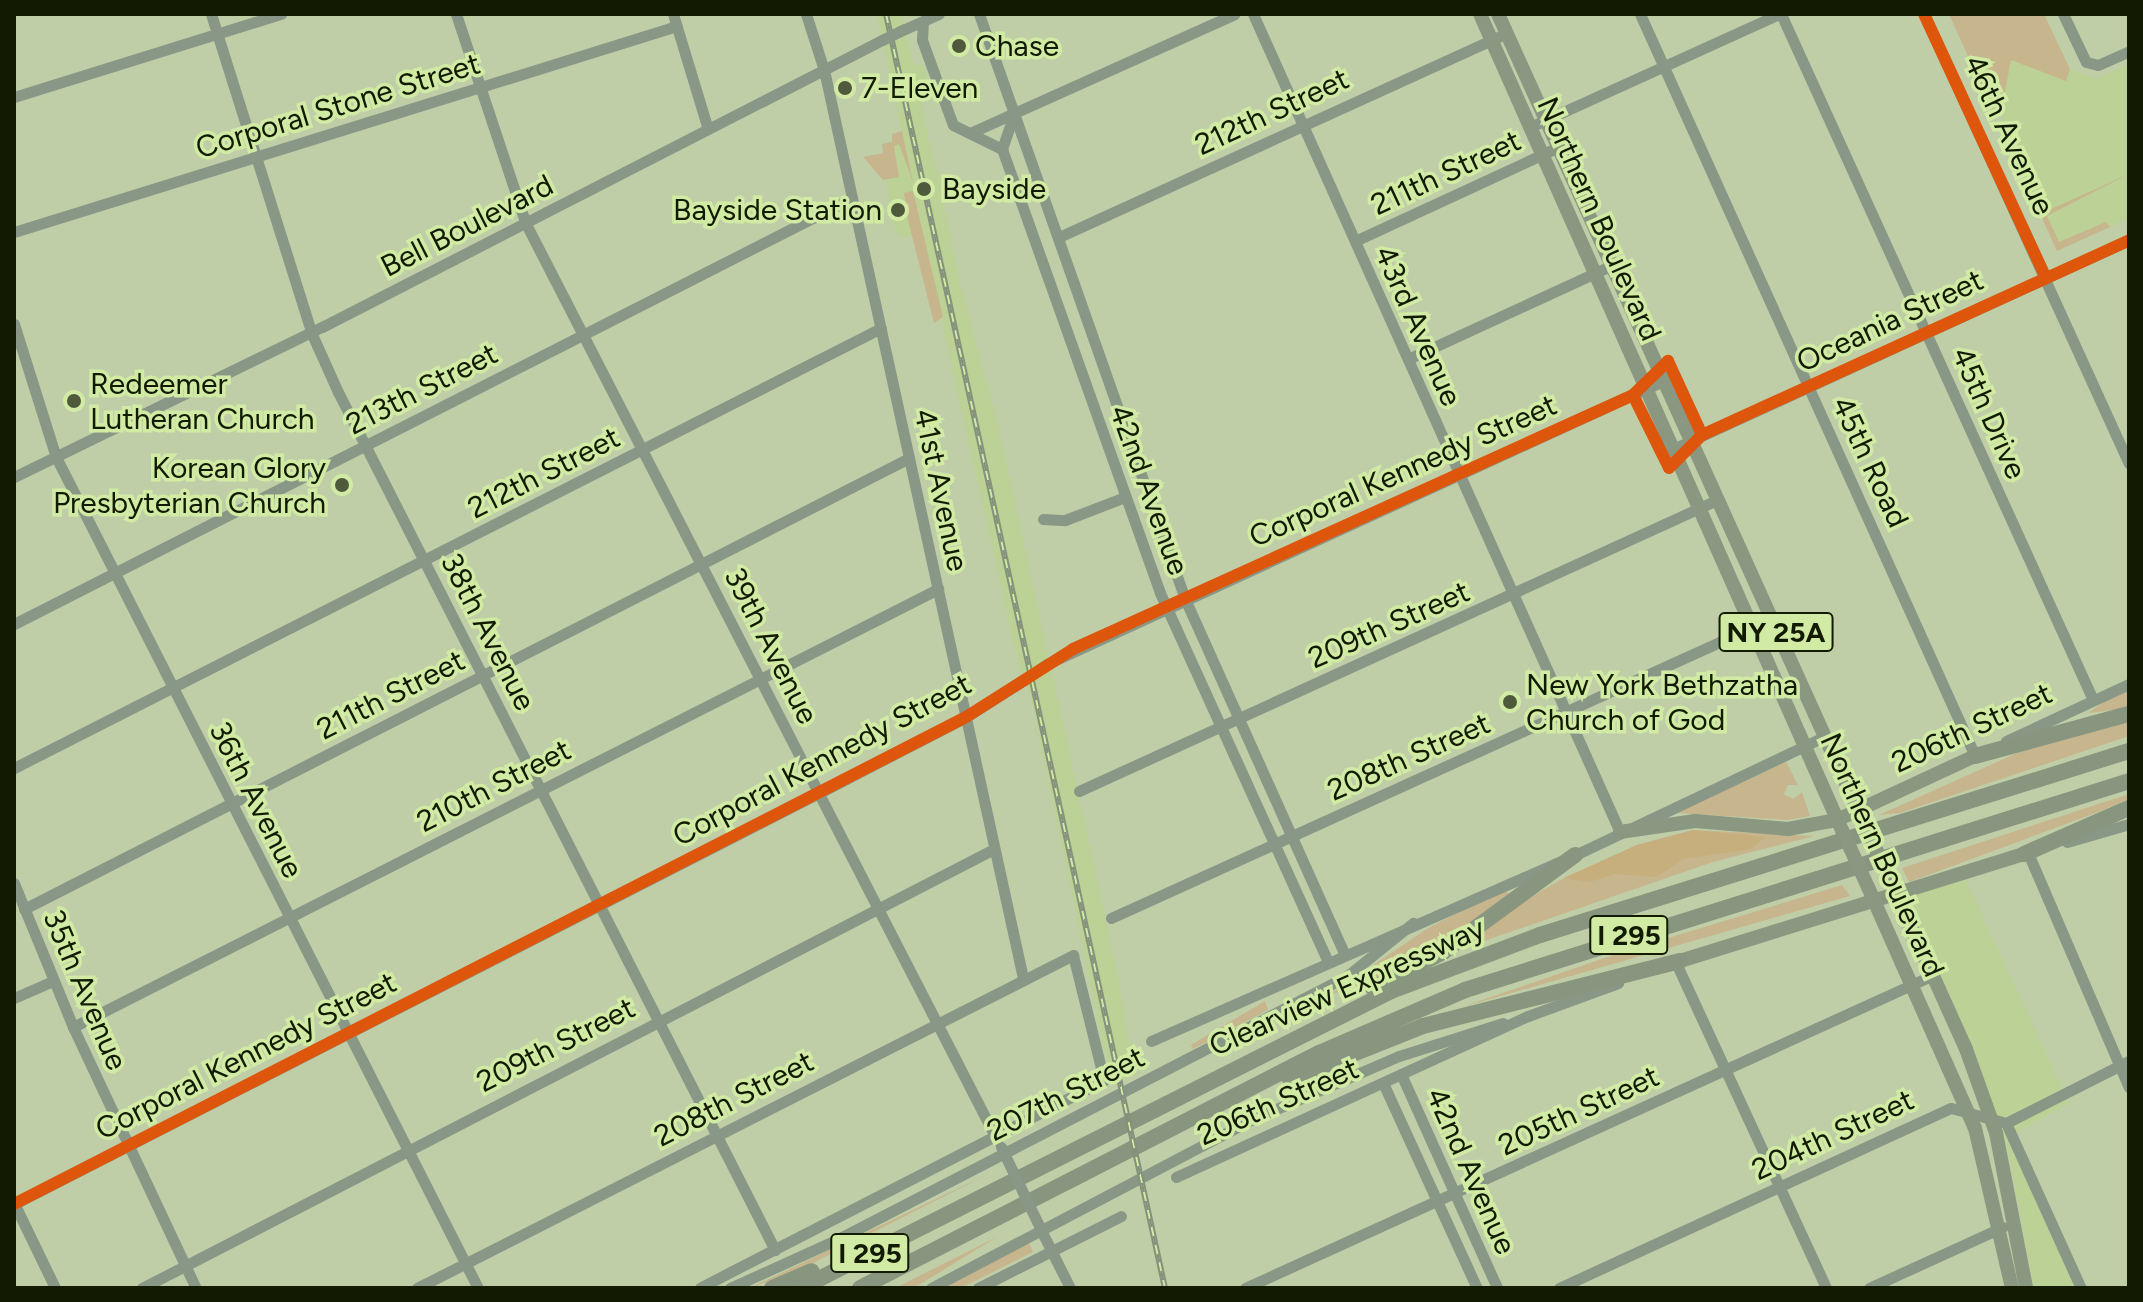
<!DOCTYPE html>
<html>
<head>
<meta charset="utf-8">
<style>
  body { margin:0 }
  #map { position:relative; width:2143px; height:1302px; overflow:hidden; background:#c0cea7; font-family:Figtree,sans-serif }
  div>[style] { position:absolute }
  [style*='--x'] { left:calc(var(--x)*1px); top:calc(var(--y)*1px); width:calc(var(--w)*1px); rotate:calc(var(--a)*1deg) }
  .built>* { inset:0; background:#bbd195 }
  .green>* { inset:0; background:#c7b58e }
  .forest>* { inset:0; background:#c7ae7d }
  .minor>* { height:11px; margin:-5.5px; padding:0 5.5px; transform-origin:5.5px; border-radius:5.5px; background:#899787 }
  .major>* { height:14px; margin:-7px; padding:0 7px; transform-origin:7px; border-radius:7px; background:#8a9882 }
  .highway>* { height:16px; margin:-8px; padding:0 8px; transform-origin:8px; border-radius:8px; background:#88957f }
  .rail>* { height:6px; margin-top:-3px; transform-origin:0; background:repeating-linear-gradient(90deg,#d1eba5 0 9px,#84927c 0 18px); box-sizing:border-box; border-block:2px solid #84927c }
  .minor-bridge>* { height:11px; margin:-5.5px; padding:0 5.5px; transform-origin:5.5px; border-radius:5.5px; background:#899787 }
  .major-bridge>* { height:14px; margin:-7px; padding:0 7px; transform-origin:7px; border-radius:7px; background:#8a9882 }
  .cycleway>* { height:12px; margin:-6px; padding:0 6px; transform-origin:6px; border-radius:6px; background:#dd560c }
  .dots>* { width:22px; height:22px; translate:-50% -50%; box-sizing:border-box; border:4px solid #d1eba5; border-radius:50% }
  span { translate:-50% -50%; white-space:nowrap; text-align:center; line-height:1.15; -webkit-text-stroke:7px #d1eba5; paint-order:stroke }
  .shield-label span { padding:2px 6px; background:#d1eba5; border:2px solid; border-radius:6px; -webkit-text-stroke-width:0 }
  .shield-label { font-size:28px; color:#121b02; font-weight:700 }
  .poi-label { font-size:30px; color:#121b02 }
  .left { translate:0 -50%; text-align:left }
  .right { translate:-100% -50%; text-align:right }
  .street-label { font-size:30px; color:#121b02 }
  .frame { position:absolute; inset:0; border:16px solid #121b02; pointer-events:none }
</style>
</head>
<body>
<div id="map">
  <div class="built">
    <div style="clip-path:polygon(877px 14px,901px 14px,913px 63px,924px 66px,928px 83px,919px 91px,929px 142px,938px 175px,942px 175px,944px 185px,940px 186px,960px 283px,998px 425px,1116px 967px,1135px 1073px,1112px 1086px,1031px 698px,1018px 663px,941px 319px,934px 323px,913px 236px,900px 237px,892px 223px,887px 179px,899px 176px,894px 145px,904px 142px)"></div>
    <div style="clip-path:polygon(2010px 59px,2066px 81px,2070px 69px,2096px 79px,2129px 64px,2129px 218px,2057px 251px,2002px 122px,2001px 89px)"></div>
    <div style="clip-path:polygon(1964px 877px,2069px 1103px,2015px 1133px,2087px 1288px,2034px 1288px,2008px 1150px,1975px 1051px,1907px 898px)"></div>
  </div>
  <div class="green">
    <div style="clip-path:polygon(1949px 14px,2044px 14px,2070px 69px,2066px 81px,2011px 60px,2001px 112px,1992px 110px)"></div>
    <div style="clip-path:polygon(902px 131px,913px 182px,899px 144px,894px 146px,899px 177px,883px 180px,863px 157px,883px 153px,882px 144px,892px 142px,892px 134px)"></div>
    <div style="clip-path:polygon(2129px 174px,2047px 216px,2059px 242px,2106px 222px,2110px 227px,2057px 251px,2040px 214px)"></div>
    <div style="clip-path:polygon(913px 191px,943px 317px,934px 323px,908px 220px,904px 193px)"></div>
    <div style="clip-path:polygon(2129px 690px,2129px 708px,2088px 713px,2109px 699px)"></div>
    <div style="clip-path:polygon(2129px 719px,2129px 736px,1900px 813px,1879px 815px,2039px 743px)"></div>
    <div style="clip-path:polygon(1786px 762px,1798px 785px,1788px 785px,1784px 794px,1793px 799px,1802px 792px,1810px 816px,1788px 820px,1676px 813px)"></div>
    <div style="clip-path:polygon(2129px 794px,2129px 799px,2096px 813px,1909px 882px,1902px 868px)"></div>
    <div style="clip-path:polygon(1693px 830px,1814px 836px,1713px 862px,1452px 952px,1506px 911px,1564px 878px,1637px 845px)"></div>
    <div style="clip-path:polygon(1842px 885px,1850px 896px,1459px 1008px,1619px 953px)"></div>
    <div style="clip-path:polygon(1505px 889px,1510px 895px,1464px 931px,1376px 981px,1329px 995px,1428px 928px)"></div>
    <div style="clip-path:polygon(1265px 1001px,1268px 1010px,1193px 1049px,1191px 1045px)"></div>
    <div style="clip-path:polygon(990px 1173px,795px 1272px,750px 1288px)"></div>
    <div style="clip-path:polygon(997px 1237px,914px 1288px,896px 1288px,913px 1279px)"></div>
    <div style="clip-path:polygon(1027px 1238px,1033px 1252px,961px 1288px,937px 1288px)"></div>
  </div>
  <div class="forest">
    <div style="clip-path:polygon(1693px 830px,1765px 837px,1751px 849px,1683px 859px,1656px 877px,1615px 874px,1589px 882px,1564px 878px,1637px 845px)"></div>
  </div>
  <div class="minor">
    <div style="--x:211;--y:14;--w:333;--a:72.5"></div>
    <div style="--x:311;--y:332;--w:66;--a:65.8"></div>
    <div style="--x:338;--y:392;--w:963;--a:63.01"></div>
    <div style="--x:456;--y:14;--w:221;--a:71.6"></div>
    <div style="--x:526;--y:224;--w:1030;--a:62.79"></div>
    <div style="--x:673;--y:14;--w:120;--a:73.1"></div>
    <div style="--x:806;--y:14;--w:59;--a:72.2"></div>
    <div style="--x:824;--y:70;--w:930;--a:77.64"></div>
    <div style="--x:979;--y:14;--w:620;--a:70.6"></div>
    <div style="--x:1185;--y:599;--w:388;--a:65.8"></div>
    <div style="--x:1253;--y:14;--w:897;--a:65.84"></div>
    <div style="--x:1640;--y:14;--w:814;--a:65.7"></div>
    <div style="--x:1975;--y:756;--w:5;--a:-22"></div>
    <div style="--x:1781;--y:14;--w:754;--a:65.54"></div>
    <div style="--x:1924;--y:14;--w:494;--a:65.5"></div>
    <div style="--x:2063;--y:14;--w:53;--a:64.4"></div>
    <div style="--x:2086;--y:62;--w:12;--a:14"></div>
    <div style="--x:2098;--y:65;--w:34;--a:-24"></div>
    <div style="--x:923;--y:21;--w:19;--a:93"></div>
    <div style="--x:922;--y:40;--w:90;--a:70"></div>
    <div style="--x:953;--y:125;--w:55;--a:26.1"></div>
    <div style="--x:905;--y:29;--w:37;--a:-24"></div>
    <div style="--x:14;--y:97;--w:280;--a:-17.3"></div>
    <div style="--x:1014;--y:114;--w:37;--a:109"></div>
    <div style="--x:1002;--y:149;--w:471;--a:70.4"></div>
    <div style="--x:1160;--y:593;--w:403;--a:65.5"></div>
    <div style="--x:1530;--y:127;--w:273;--a:-24.4"></div>
    <div style="--x:970;--y:133;--w:290;--a:-24.2"></div>
    <div style="--x:14;--y:232;--w:694;--a:-17.26"></div>
    <div style="--x:1059;--y:237;--w:491;--a:-24.5"></div>
    <div style="--x:1355;--y:241;--w:221;--a:-24.8"></div>
    <div style="--x:14;--y:324;--w:139;--a:72.5"></div>
    <div style="--x:56;--y:457;--w:932;--a:63.08"></div>
    <div style="--x:1408;--y:359;--w:222;--a:-24.7"></div>
    <div style="--x:1673;--y:449;--w:502;--a:-24.62"></div>
    <div style="--x:14;--y:477;--w:343;--a:-26"></div>
    <div style="--x:322;--y:327;--w:629;--a:-27.14"></div>
    <div style="--x:1043;--y:519;--w:22;--a:3"></div>
    <div style="--x:1065;--y:520;--w:64;--a:-21"></div>
    <div style="--x:14;--y:624;--w:940;--a:-26.95"></div>
    <div style="--x:1047;--y:664;--w:678;--a:-24.67"></div>
    <div style="--x:2006;--y:741;--w:136;--a:-24.9"></div>
    <div style="--x:14;--y:768;--w:972;--a:-26.91"></div>
    <div style="--x:1079;--y:791;--w:701;--a:-24.52"></div>
    <div style="--x:2067;--y:842;--w:65;--a:-16.2"></div>
    <div style="--x:2028;--y:853;--w:255;--a:66.7"></div>
    <div style="--x:14;--y:883;--w:156;--a:67.7"></div>
    <div style="--x:73;--y:1027;--w:289;--a:64.8"></div>
    <div style="--x:24;--y:909;--w:993;--a:-27"></div>
    <div style="--x:1111;--y:918;--w:724;--a:-24.4"></div>
    <div style="--x:1676;--y:963;--w:358;--a:65.2"></div>
    <div style="--x:14;--y:998;--w:43;--a:-23.6"></div>
    <div style="--x:73;--y:1027;--w:970;--a:-26.86"></div>
    <div style="--x:1151;--y:1041;--w:463;--a:-23.7"></div>
    <div style="--x:1575;--y:855;--w:276;--a:-25.4"></div>
    <div style="--x:1401;--y:1074;--w:235;--a:65.8"></div>
    <div style="--x:1383;--y:1083;--w:226;--a:65.4"></div>
    <div style="--x:2006;--y:1123;--w:181;--a:65.6"></div>
    <div style="--x:1176;--y:1177;--w:387;--a:-24.6"></div>
    <div style="--x:1528;--y:1016;--w:96;--a:-20.1"></div>
    <div style="--x:14;--y:1203;--w:94;--a:64.2"></div>
    <div style="--x:14;--y:1204;--w:904;--a:-27.05"></div>
    <div style="--x:819;--y:793;--w:165;--a:-27.3"></div>
    <div style="--x:966;--y:717;--w:69;--a:-32.5"></div>
    <div style="--x:1043;--y:1234;--w:60;--a:63.4"></div>
    <div style="--x:142;--y:1288;--w:958;--a:-27.26"></div>
    <div style="--x:417;--y:1288;--w:736;--a:-26.91"></div>
    <div style="--x:1073;--y:955;--w:129;--a:76.1"></div>
    <div style="--x:1104;--y:1080;--w:454;--a:152.8"></div>
    <div style="--x:730;--y:1288;--w:121;--a:-24.4"></div>
    <div style="--x:840;--y:1238;--w:571;--a:-27.33"></div>
    <div style="--x:1347;--y:976;--w:85;--a:-38.8"></div>
    <div style="--x:931;--y:1288;--w:361;--a:-27.7"></div>
    <div style="--x:1251;--y:1120;--w:161;--a:-23.4"></div>
    <div style="--x:1399;--y:1056;--w:109;--a:-17.6"></div>
    <div style="--x:978;--y:1288;--w:160;--a:-26.7"></div>
    <div style="--x:1245;--y:1288;--w:756;--a:-24.46"></div>
    <div style="--x:1559;--y:1288;--w:431;--a:-24.7"></div>
    <div style="--x:1951;--y:1108;--w:57;--a:15.3"></div>
    <div style="--x:2006;--y:1123;--w:138;--a:-26.8"></div>
    <div style="--x:1869;--y:1288;--w:147;--a:-24.5"></div>
  </div>
  <div class="major">
    <div style="--x:1480;--y:14;--w:893;--a:66.08"></div>
    <div style="--x:1498;--y:14;--w:888;--a:65.66"></div>
    <div style="--x:1620;--y:832;--w:76;--a:-8.3"></div>
    <div style="--x:1695;--y:821;--w:93;--a:4.9"></div>
    <div style="--x:1788;--y:829;--w:50;--a:-10.4"></div>
    <div style="--x:1837;--y:820;--w:152;--a:-24.9"></div>
    <div style="--x:1890;--y:880;--w:185;--a:65.8"></div>
    <div style="--x:1966;--y:1049;--w:89;--a:70.3"></div>
    <div style="--x:1996;--y:1133;--w:158;--a:79"></div>
    <div style="--x:1868;--y:887;--w:264;--a:66.1"></div>
    <div style="--x:1975;--y:1128;--w:164;--a:77"></div>
    <div style="--x:1680;--y:961;--w:360;--a:-17.3"></div>
  </div>
  <div class="highway">
    <div style="--x:1975;--y:756;--w:160;--a:-15.3"></div>
    <div style="--x:2024;--y:854;--w:115;--a:-23.7"></div>
    <div style="--x:1373;--y:988;--w:79;--a:-27.2"></div>
    <div style="--x:1443;--y:952;--w:164;--a:-36.3"></div>
    <div style="--x:1290;--y:1079;--w:143;--a:-21.7"></div>
    <div style="--x:1423;--y:1026;--w:265;--a:-14.2"></div>
    <div style="--x:772;--y:1288;--w:43;--a:-23"></div>
    <div style="--x:801;--y:1288;--w:661;--a:-26.72"></div>
    <div style="--x:1391;--y:991;--w:159;--a:-20.6"></div>
    <div style="--x:1540;--y:935;--w:617;--a:-17.35"></div>
    <div style="--x:860;--y:1288;--w:516;--a:-27.11"></div>
    <div style="--x:1319;--y:1053;--w:159;--a:-23.3"></div>
    <div style="--x:1465;--y:990;--w:696;--a:-17.47"></div>
  </div>
  <div class="rail">
    <div style="--x:886;--y:14;--w:1304;--a:77.65"></div>
  </div>
  <div class="minor-bridge">
    <div style="--x:882;--y:40;--w:25;--a:-26"></div>
    <div style="--x:1024;--y:680;--w:28;--a:-35"></div>
    <div style="--x:1001;--y:1147;--w:97;--a:64.2"></div>
  </div>
  <div class="major-bridge">
    <div style="--x:1864;--y:823;--w:63;--a:65.5"></div>
    <div style="--x:1842;--y:830;--w:63;--a:65.5"></div>
  </div>
  <div class="cycleway">
    <div style="--x:1924;--y:14;--w:291;--a:65.2"></div>
    <div style="--x:1633;--y:395;--w:81;--a:63.7"></div>
    <div style="--x:1669;--y:468;--w:47;--a:-45"></div>
    <div style="--x:1702;--y:435;--w:469;--a:-24.5"></div>
    <div style="--x:14;--y:1204;--w:1069;--a:-27.09"></div>
    <div style="--x:966;--y:717;--w:127;--a:-32.4"></div>
    <div style="--x:1073;--y:649;--w:615;--a:-24.4"></div>
    <div style="--x:1633;--y:395;--w:49;--a:-44.2"></div>
    <div style="--x:1668;--y:361;--w:81;--a:65.3"></div>
  </div>
  <div class="dots">
    <div style="left:959px;top:46px;background:#4f5a3c"></div>
    <div style="left:845px;top:88px;background:#4f5a3c"></div>
    <div style="left:924px;top:189px;background:#4f5a3c"></div>
    <div style="left:898px;top:210px;background:#4f5a3c"></div>
    <div style="left:74px;top:401px;background:#4f5a3c"></div>
    <div style="left:342px;top:485px;background:#4f5a3c"></div>
    <div style="left:1510px;top:702px;background:#4f5a3c"></div>
  </div>
  <div class="shield-label">
    <span style="left:1776px;top:632px">NY 25A</span>
    <span style="left:1629px;top:935px">I 295</span>
    <span style="left:870px;top:1253px">I 295</span>
  </div>
  <div class="poi-label">
    <span class="left" style="left:975px;top:46px">Chase</span>
    <span class="left" style="left:861px;top:88px">7-Eleven</span>
    <span class="left" style="left:942px;top:189px">Bayside</span>
    <span class="right" style="left:882px;top:210px">Bayside Station</span>
    <span class="left" style="left:90px;top:401px">Redeemer<br>Lutheran Church</span>
    <span class="right" style="left:326px;top:485px">Korean Glory<br>Presbyterian Church</span>
    <span class="left" style="left:1526px;top:702px">New York Bethzatha<br>Church of God</span>
  </div>
  <div class="street-label">
    <span style="left:338px;top:106px;rotate:-17deg">Corporal Stone Street</span>
    <span style="left:1272px;top:112px;rotate:-25deg">212th Street</span>
    <span style="left:2009px;top:135px;rotate:65deg">46th Avenue</span>
    <span style="left:1446px;top:173px;rotate:-25deg">211th Street</span>
    <span style="left:1599px;top:219px;rotate:66deg">Northern Boulevard</span>
    <span style="left:467px;top:226px;rotate:-27deg">Bell Boulevard</span>
    <span style="left:1890px;top:321px;rotate:-25deg">Oceania Street</span>
    <span style="left:1418px;top:326px;rotate:66deg">43rd Avenue</span>
    <span style="left:422px;top:389px;rotate:-27deg">213th Street</span>
    <span style="left:1989px;top:413px;rotate:66deg">45th Drive</span>
    <span style="left:1870px;top:462px;rotate:65deg">45th Road</span>
    <span style="left:1403px;top:471px;rotate:-24deg">Corporal Kennedy Street</span>
    <span style="left:544px;top:473px;rotate:-27deg">212th Street</span>
    <span style="left:941px;top:490px;rotate:78deg">41st Avenue</span>
    <span style="left:1149px;top:490px;rotate:70deg">42nd Avenue</span>
    <span style="left:1389px;top:625px;rotate:-24deg">209th Street</span>
    <span style="left:488px;top:632px;rotate:63deg">38th Avenue</span>
    <span style="left:771px;top:646px;rotate:63deg">39th Avenue</span>
    <span style="left:391px;top:695px;rotate:-27deg">211th Street</span>
    <span style="left:1972px;top:728px;rotate:-25deg">206th Street</span>
    <span style="left:1409px;top:757px;rotate:-24deg">208th Street</span>
    <span style="left:822px;top:760px;rotate:-28deg">Corporal Kennedy Street</span>
    <span style="left:494px;top:786px;rotate:-27deg">210th Street</span>
    <span style="left:256px;top:800px;rotate:63deg">36th Avenue</span>
    <span style="left:1882px;top:855px;rotate:66deg">Northern Boulevard</span>
    <span style="left:1347px;top:987px;rotate:-24deg">Clearview Expressway</span>
    <span style="left:85px;top:990px;rotate:67deg">35th Avenue</span>
    <span style="left:556px;top:1045px;rotate:-27deg">209th Street</span>
    <span style="left:246px;top:1056px;rotate:-27deg">Corporal Kennedy Street</span>
    <span style="left:1066px;top:1094px;rotate:-27deg">207th Street</span>
    <span style="left:734px;top:1099px;rotate:-27deg">208th Street</span>
    <span style="left:1278px;top:1102px;rotate:-24deg">206th Street</span>
    <span style="left:1579px;top:1111px;rotate:-25deg">205th Street</span>
    <span style="left:1833px;top:1135px;rotate:-25deg">204th Street</span>
    <span style="left:1471px;top:1171px;rotate:66deg">42nd Avenue</span>
  </div>
  <div class="frame"></div>
</div>
</body>
</html>
